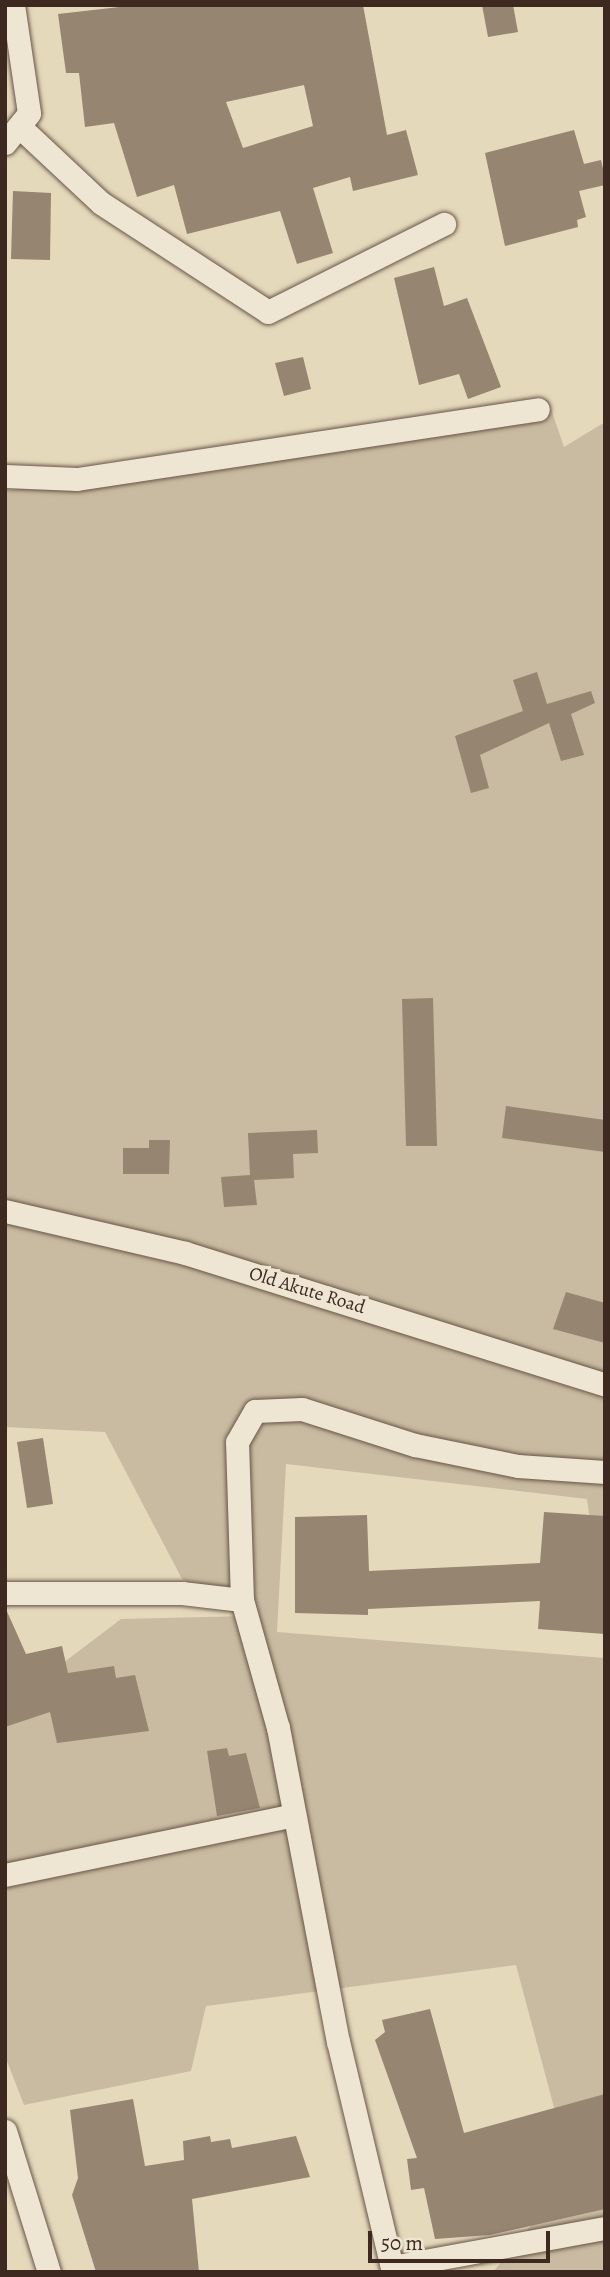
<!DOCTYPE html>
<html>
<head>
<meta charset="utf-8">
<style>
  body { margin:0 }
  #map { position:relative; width:610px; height:2277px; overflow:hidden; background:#e5d9bc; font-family:Alegreya,serif }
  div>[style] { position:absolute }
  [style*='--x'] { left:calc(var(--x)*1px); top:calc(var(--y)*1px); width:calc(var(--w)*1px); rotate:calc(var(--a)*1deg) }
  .green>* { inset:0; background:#c9bba1 }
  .building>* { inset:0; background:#958571 }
  .roads { filter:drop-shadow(0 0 2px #685547) drop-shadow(0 0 2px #685547) }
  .street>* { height:23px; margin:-11.5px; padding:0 11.5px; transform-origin:11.5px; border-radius:11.5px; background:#eee6d3 }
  span { translate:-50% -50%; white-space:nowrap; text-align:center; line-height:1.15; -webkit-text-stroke:7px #eee6d3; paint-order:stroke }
  .street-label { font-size:19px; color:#3e2920 }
  .frame { position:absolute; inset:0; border:7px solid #3e2920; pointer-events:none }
  .scale { position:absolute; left:368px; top:2231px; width:182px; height:32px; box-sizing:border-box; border:4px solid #3e2920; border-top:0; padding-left:9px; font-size:21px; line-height:24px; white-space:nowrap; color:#3e2920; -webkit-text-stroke:5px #eee6d3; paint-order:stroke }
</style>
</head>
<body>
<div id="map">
  <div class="green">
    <div style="clip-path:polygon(548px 400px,564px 447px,605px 422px,605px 1568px,596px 1564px,587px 1499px,286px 1464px,277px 1632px,605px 1658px,605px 2272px,493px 2272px,572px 2175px,516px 1965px,206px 2006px,191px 2071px,24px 2105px,5px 2056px,5px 1707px,121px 1619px,248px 1616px,182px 1579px,105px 1432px,5px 1427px,5px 491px)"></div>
  </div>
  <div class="building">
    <div style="clip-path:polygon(evenodd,137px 5px,363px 5px,387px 135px,406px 130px,418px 175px,353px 191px,350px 177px,313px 188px,333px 253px,297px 264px,280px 211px,187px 234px,174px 185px,137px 197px,114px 123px,85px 127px,79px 73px,66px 73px,58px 14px,137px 5px,304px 85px,313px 126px,243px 148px,226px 102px,304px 85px)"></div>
    <div style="clip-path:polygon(482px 5px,513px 5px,518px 32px,488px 37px)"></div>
    <div style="clip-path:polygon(574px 130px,584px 164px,601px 160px,605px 177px,605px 185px,579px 191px,586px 217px,577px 220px,578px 227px,505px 246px,485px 153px)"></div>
    <div style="clip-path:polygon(13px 191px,51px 193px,50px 260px,11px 259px)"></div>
    <div style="clip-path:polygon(434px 267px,444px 306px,467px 298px,501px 387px,468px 399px,459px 374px,419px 385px,394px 278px)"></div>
    <div style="clip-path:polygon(303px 357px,311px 389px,284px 396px,275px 363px)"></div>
    <div style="clip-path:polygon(537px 672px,547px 704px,591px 691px,595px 703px,571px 714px,584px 755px,561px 761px,549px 723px,480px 755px,489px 788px,471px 793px,455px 736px,523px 711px,513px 680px)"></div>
    <div style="clip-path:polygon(433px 998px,437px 1146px,406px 1146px,402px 999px)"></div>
    <div style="clip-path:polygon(506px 1106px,605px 1120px,605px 1152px,502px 1138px)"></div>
    <div style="clip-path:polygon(317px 1130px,318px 1153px,293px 1154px,294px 1178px,254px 1180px,257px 1205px,224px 1207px,221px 1177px,250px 1175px,248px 1133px)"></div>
    <div style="clip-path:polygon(149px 1140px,170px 1140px,169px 1174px,123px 1174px,123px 1148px,149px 1148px)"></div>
    <div style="clip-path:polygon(566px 1292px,605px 1303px,605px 1343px,553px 1329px)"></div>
    <div style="clip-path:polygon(43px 1438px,53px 1504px,27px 1508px,17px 1442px)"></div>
    <div style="clip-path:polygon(544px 1512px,605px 1516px,605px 1634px,538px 1629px,540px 1601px,368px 1609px,368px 1615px,295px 1613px,295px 1517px,367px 1515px,369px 1571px,540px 1563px)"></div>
    <div style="clip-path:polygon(5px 1607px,26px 1654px,62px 1646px,68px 1673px,114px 1666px,116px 1678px,135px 1675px,149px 1731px,57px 1743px,50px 1712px,5px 1727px)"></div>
    <div style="clip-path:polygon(227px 1748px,229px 1756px,246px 1753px,260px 1808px,217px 1816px,207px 1751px)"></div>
    <div style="clip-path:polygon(430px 2009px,464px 2133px,605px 2094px,605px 2209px,490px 2235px,435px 2239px,424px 2188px,411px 2190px,407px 2159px,417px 2158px,375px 2040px,385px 2032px,382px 2020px)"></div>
    <div style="clip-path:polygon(133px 2099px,145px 2166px,184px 2160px,183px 2141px,210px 2136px,211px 2142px,230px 2139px,232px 2148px,296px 2136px,310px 2177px,192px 2199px,199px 2272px,96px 2272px,72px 2195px,78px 2178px,70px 2110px)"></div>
  </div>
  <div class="roads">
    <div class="street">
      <div style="--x:22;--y:129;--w:108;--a:43.1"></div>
      <div style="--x:101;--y:203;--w:199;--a:33.1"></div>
      <div style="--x:268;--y:312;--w:197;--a:-26.6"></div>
      <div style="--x:5;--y:143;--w:38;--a:-51"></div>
      <div style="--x:29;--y:113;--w:109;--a:-98.4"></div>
      <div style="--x:5;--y:476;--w:72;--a:2.4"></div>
      <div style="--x:77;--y:479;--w:466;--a:-8.6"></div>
      <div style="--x:5;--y:1211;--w:185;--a:13.1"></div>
      <div style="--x:185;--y:1253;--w:440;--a:17.4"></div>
      <div style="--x:5;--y:1593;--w:177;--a:0"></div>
      <div style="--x:182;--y:1593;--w:60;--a:6.7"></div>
      <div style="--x:5;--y:1875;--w:295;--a:-11.7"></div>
      <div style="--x:5;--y:2131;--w:148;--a:72.7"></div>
      <div style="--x:392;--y:2267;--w:217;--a:-10.4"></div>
      <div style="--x:393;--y:2272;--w:236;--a:-103.4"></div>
      <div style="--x:338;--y:2042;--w:320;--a:-100.8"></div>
      <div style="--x:278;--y:1728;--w:133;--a:-105.7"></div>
      <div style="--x:242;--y:1600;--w:158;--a:-91.8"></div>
      <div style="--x:237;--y:1442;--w:36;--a:-60"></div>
      <div style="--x:255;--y:1411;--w:47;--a:-2.4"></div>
      <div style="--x:302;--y:1409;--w:119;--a:17.7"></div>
      <div style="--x:415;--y:1445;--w:105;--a:11.5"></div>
      <div style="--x:518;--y:1466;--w:87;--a:3.9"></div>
    </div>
  </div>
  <div class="street-label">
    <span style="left:307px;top:1291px;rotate:17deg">Old Akute Road</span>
  </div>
  <div class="frame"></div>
  <div class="scale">50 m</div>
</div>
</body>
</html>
